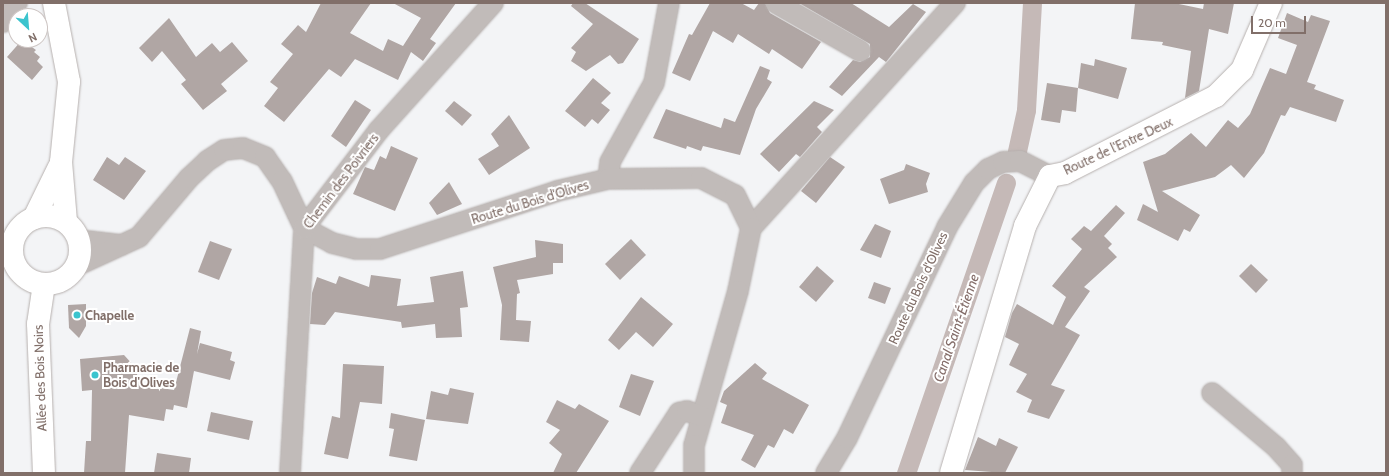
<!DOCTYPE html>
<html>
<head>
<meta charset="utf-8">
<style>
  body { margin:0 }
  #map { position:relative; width:1389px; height:476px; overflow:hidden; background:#f3f4f6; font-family:Cabin,sans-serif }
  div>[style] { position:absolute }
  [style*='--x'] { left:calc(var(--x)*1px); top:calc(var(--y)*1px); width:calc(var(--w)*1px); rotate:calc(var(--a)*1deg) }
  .canal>* { height:19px; margin:-9.5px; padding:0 9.5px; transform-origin:9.5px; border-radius:9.5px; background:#c5b9b7 }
  .building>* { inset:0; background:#b0a6a4 }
  .roads { filter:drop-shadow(0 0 1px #b6b0ae) drop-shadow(0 0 1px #b6b0ae) }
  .minor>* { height:20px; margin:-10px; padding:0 10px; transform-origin:10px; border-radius:10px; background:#c1bbb9 }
  .major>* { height:22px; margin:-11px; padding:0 11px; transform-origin:11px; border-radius:11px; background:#fff }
  .major>.ring { margin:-11px; padding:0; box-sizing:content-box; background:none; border:22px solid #fff; border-radius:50% }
  .dots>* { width:11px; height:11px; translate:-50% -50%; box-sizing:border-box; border:2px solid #fff; border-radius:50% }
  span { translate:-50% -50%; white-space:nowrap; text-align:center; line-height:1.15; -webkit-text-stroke:4px #fff; paint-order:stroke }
  .street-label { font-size:13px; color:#816f69 }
  .poi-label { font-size:13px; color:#816f69; font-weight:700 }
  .left { translate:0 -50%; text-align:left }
  .water-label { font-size:14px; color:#846d69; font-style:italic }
  .frame { position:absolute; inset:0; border:4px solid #816f69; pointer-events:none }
  .north { position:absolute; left:8px; top:8px; width:40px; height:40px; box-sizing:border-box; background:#fff; border:1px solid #cdc5c3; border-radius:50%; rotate:154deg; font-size:11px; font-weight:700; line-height:16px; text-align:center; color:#816f69 }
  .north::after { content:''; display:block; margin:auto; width:14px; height:18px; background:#3bc4ce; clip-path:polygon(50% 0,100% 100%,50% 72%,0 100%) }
  .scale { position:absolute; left:1251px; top:16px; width:55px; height:18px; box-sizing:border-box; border:2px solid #816f69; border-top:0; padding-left:5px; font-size:12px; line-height:14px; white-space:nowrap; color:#816f69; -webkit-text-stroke:3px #fff; paint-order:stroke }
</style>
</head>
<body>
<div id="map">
  <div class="canal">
    <div style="--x:1017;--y:151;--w:42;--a:-77.6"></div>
    <div style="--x:1026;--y:110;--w:107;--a:-86.8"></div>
    <div style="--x:906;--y:473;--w:307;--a:-71"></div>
  </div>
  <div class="building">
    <div style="clip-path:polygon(321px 3px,371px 3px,350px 33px,383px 51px,388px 39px,403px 46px,421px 18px,393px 3px,456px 3px,430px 39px,436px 43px,423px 61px,411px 52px,398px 80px,355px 59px,341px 77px,329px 69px,284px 122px,264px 106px,278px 88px,270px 82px,293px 54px,281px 44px,298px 25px,306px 32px)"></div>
    <div style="clip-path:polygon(573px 3px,585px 3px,639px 39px,623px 63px,618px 64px,610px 55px,586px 71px,571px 61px,576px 52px,571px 48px,593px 24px,571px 6px)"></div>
    <div style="clip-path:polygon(710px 3px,741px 3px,754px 10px,759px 3px,765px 3px,770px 13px,821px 42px,802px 69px,772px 49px,769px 54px,738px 34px,733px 43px,713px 31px,690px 81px,672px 73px,689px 34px,692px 35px)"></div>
    <div style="clip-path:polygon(799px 3px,851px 3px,889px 27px,913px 4px,926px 12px,886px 62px,879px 57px,842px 96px,829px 87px,853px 60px,860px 62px,870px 57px,870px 44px)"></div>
    <div style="clip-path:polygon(1135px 3px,1174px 3px,1203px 9px,1204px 3px,1234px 3px,1228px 34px,1209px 29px,1199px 91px,1185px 98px,1191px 51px,1162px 45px,1163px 42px,1131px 39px)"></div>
    <div style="clip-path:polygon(1287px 13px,1308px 22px,1311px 15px,1330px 21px,1307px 82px,1316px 85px,1314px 89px,1344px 100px,1336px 122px,1290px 107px,1285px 116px,1281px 115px,1264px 153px,1244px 178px,1231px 165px,1215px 177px,1162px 191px,1200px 215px,1190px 232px,1184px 229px,1178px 241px,1137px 220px,1143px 204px,1158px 212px,1143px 162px,1165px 154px,1191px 133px,1206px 147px,1228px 120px,1238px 128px,1250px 114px,1270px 68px,1286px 74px,1297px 45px,1278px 38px)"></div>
    <div style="clip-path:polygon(169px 18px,196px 57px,212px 43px,220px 52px,232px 42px,248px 61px,221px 84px,227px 91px,203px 110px,181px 84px,186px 80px,162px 51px,152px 62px,139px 48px)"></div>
    <div style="clip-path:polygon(22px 40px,36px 50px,34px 52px,40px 57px,37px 61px,43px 67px,32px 80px,7px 57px)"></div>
    <div style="clip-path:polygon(1095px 59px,1127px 68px,1118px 99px,1078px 88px,1081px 63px,1094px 66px)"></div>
    <div style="clip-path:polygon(760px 66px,770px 70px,767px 79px,772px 82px,756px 109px,740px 155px,703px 146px,701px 151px,687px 146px,686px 149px,653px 138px,666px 109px,721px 128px,724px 118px,735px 122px)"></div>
    <div style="clip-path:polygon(593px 78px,611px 93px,601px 103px,610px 110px,598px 124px,592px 119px,585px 127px,565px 111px)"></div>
    <div style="clip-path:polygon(1047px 83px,1078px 88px,1076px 112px,1062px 110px,1060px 123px,1041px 120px)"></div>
    <div style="clip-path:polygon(355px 100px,371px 110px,346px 147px,331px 136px)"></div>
    <div style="clip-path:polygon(454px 101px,472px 115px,462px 126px,445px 111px)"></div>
    <div style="clip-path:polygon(814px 101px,834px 110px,817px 127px,822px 132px,800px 157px,796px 154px,779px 172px,760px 154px)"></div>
    <div style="clip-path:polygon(509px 115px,530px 148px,489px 175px,478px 159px,499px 146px,491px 134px)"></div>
    <div style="clip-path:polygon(391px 146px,418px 158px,395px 211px,353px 194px,365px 167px,374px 170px,380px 156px,386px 159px)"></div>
    <div style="clip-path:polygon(107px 157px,119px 165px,125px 157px,146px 171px,124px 200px,93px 180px)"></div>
    <div style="clip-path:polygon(830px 157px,845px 167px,816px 203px,801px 191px)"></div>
    <div style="clip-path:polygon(906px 164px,930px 173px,926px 184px,928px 192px,889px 204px,880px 179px,904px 170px)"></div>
    <div style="clip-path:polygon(449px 182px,462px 204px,437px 215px,429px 203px)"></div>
    <div style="clip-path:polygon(1116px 205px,1125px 213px,1104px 236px,1112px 244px,1108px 248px,1117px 257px,1084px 287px,1090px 291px,1065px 327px,1080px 335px,1051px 385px,1065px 390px,1049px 419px,1027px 412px,1032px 400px,1016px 392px,1027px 374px,1009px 365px,1019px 344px,1005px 337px,1012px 313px,1017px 304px,1053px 325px,1066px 297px,1052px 286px,1082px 249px,1071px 239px,1084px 226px,1091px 231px)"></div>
    <div style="clip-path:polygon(875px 224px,891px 231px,881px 258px,860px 250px)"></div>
    <div style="clip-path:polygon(631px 239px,646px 255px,620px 280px,605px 264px)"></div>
    <div style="clip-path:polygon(535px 240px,563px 244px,563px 263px,553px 263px,553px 274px,517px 280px,520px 293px,517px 294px,516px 320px,531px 321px,529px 342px,500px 340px,502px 305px,493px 267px,536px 257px)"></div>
    <div style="clip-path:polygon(210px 241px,232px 249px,219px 280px,198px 272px)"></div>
    <div style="clip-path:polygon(1251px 264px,1268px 280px,1256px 293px,1239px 276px)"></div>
    <div style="clip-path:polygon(817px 266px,834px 281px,816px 302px,799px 287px)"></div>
    <div style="clip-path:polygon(463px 271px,468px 307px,460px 308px,462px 337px,436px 338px,435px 324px,402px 328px,401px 322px,335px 312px,325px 325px,310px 324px,312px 293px,317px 277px,336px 284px,339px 276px,369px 287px,371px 275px,401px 279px,397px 306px,434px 302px,430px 277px)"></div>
    <div style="clip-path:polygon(874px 282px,891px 288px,885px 304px,868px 298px)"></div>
    <div style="clip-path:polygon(641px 297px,673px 324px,653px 347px,636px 332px,619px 350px,608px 340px)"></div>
    <div style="clip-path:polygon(86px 304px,86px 326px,79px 338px,69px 328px,68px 305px)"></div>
    <div style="clip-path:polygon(190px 328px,201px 331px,197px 354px,200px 343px,232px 352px,230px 360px,235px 362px,230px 380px,194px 371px,187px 408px,174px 405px,173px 410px,166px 409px,164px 421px,129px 415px,125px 473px,84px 473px,86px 441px,91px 441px,92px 390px,82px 391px,80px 359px,124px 355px,134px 366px,141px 385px,174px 390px)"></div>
    <div style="clip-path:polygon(755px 363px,767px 373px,762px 379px,809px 405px,793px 434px,784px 429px,774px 448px,768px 445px,755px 468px,741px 460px,754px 435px,721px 423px,727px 405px,720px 402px,724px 391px)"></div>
    <div style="clip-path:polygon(343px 364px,384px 366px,382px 404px,360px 402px,348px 459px,324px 454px,332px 416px,340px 418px)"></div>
    <div style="clip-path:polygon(631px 374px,654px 381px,640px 416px,619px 407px)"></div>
    <div style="clip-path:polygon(450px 388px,474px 393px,468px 424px,426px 419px,431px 391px,448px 395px)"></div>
    <div style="clip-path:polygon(557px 400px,575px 409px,579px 404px,609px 421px,576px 473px,553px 473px,562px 454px,549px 443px,560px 430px,546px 422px)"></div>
    <div style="clip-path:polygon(211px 412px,253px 421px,249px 440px,207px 431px)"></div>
    <div style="clip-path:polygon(391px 413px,425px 420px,417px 461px,389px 456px,394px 429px,389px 428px)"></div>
    <div style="clip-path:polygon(978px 437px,996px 446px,999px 438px,1018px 447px,1005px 473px,965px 470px)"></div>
    <div style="clip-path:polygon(157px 453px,191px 458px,189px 473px,154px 473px)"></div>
  </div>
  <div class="roads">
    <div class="minor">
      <div style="--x:776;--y:3;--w:97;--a:29.7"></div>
      <div style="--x:3;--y:22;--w:24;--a:-54"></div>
      <div style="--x:608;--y:179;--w:17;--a:-83"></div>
      <div style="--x:610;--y:162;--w:90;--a:-60.9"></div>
      <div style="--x:654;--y:83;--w:81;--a:-79.4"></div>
      <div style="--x:751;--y:228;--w:304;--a:-47.8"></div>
      <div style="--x:79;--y:240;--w:43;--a:6.6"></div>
      <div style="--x:76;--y:266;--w:69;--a:-24.7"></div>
      <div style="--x:139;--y:237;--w:77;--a:-49.7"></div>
      <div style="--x:189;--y:178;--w:25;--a:-43"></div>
      <div style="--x:207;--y:161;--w:20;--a:-33"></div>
      <div style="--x:224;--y:150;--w:19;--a:-6"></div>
      <div style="--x:243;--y:148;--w:24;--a:22"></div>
      <div style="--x:265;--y:157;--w:29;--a:55"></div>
      <div style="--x:282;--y:181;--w:52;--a:64.9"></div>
      <div style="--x:304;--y:228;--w:32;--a:28"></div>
      <div style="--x:332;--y:243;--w:25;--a:14"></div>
      <div style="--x:356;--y:249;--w:24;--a:0"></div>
      <div style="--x:380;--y:249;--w:186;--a:-18.1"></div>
      <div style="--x:557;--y:191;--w:52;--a:-13.2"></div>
      <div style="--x:608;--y:179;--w:93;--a:-0.6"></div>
      <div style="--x:701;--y:178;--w:38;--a:27"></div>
      <div style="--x:735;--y:195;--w:37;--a:64"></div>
      <div style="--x:751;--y:228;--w:64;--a:101.7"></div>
      <div style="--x:738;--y:291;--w:160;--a:105.9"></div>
      <div style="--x:694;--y:445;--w:28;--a:90"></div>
      <div style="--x:1212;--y:393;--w:84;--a:40.2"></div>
      <div style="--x:1276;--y:447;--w:24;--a:48"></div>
      <div style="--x:1292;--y:465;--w:8;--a:90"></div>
      <div style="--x:290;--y:473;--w:245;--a:-86.7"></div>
      <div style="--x:304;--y:228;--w:123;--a:-52.6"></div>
      <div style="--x:379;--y:130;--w:171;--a:-48.1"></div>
      <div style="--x:640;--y:473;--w:72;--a:-57"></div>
      <div style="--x:679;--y:413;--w:8;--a:-14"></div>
      <div style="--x:687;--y:411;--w:15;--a:20"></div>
      <div style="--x:826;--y:473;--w:41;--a:-59"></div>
      <div style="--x:847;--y:438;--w:233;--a:-64.6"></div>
      <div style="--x:947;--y:227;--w:52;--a:-58.5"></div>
      <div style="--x:974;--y:183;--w:20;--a:-45"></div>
      <div style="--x:988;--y:169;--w:17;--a:-25"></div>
      <div style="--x:1003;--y:162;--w:17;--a:-3"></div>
      <div style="--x:1020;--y:161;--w:34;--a:27"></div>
    </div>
    <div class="major">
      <div style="--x:54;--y:3;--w:80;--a:79.2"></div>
      <div style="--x:69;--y:82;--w:80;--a:95.7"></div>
      <div style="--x:61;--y:162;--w:60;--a:85.2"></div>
      <div class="ring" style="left:12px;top:216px;width:46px;height:46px"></div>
      <div style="--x:34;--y:218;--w:57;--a:-63.9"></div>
      <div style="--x:44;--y:284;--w:40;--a:98.5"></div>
      <div style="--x:38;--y:324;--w:149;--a:87.7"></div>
      <div style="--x:951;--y:473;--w:258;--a:-73.3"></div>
      <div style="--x:1025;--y:226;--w:56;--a:-63.4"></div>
      <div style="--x:1050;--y:176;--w:15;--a:-11"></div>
      <div style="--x:1065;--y:173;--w:169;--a:-27"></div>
      <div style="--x:1216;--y:96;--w:37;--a:-45"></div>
      <div style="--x:1242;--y:70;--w:73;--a:-66.6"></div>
    </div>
  </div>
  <div class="dots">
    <div style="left:77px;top:315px;background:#3bc4ce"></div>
    <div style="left:95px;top:375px;background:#3bc4ce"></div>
  </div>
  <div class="street-label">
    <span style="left:1118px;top:146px;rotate:-25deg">Route de l'Entre Deux</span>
    <span style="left:341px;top:181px;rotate:-53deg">Chemin des Poivriers</span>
    <span style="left:530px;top:202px;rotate:-17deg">Route du Bois d'Olives</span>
    <span style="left:918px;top:288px;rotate:-65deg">Route du Bois d'Olives</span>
    <span style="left:40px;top:378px;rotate:-92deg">Allée des Bois Noirs</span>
  </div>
  <div class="poi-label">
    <span class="left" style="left:85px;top:315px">Chapelle</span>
    <span class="left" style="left:103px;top:375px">Pharmacie de<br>Bois d'Olives</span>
  </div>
  <div class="water-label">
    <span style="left:956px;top:328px;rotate:-71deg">Canal Saint-Étienne</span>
  </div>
  <div class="frame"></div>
  <div class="north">N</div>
  <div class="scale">20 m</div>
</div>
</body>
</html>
